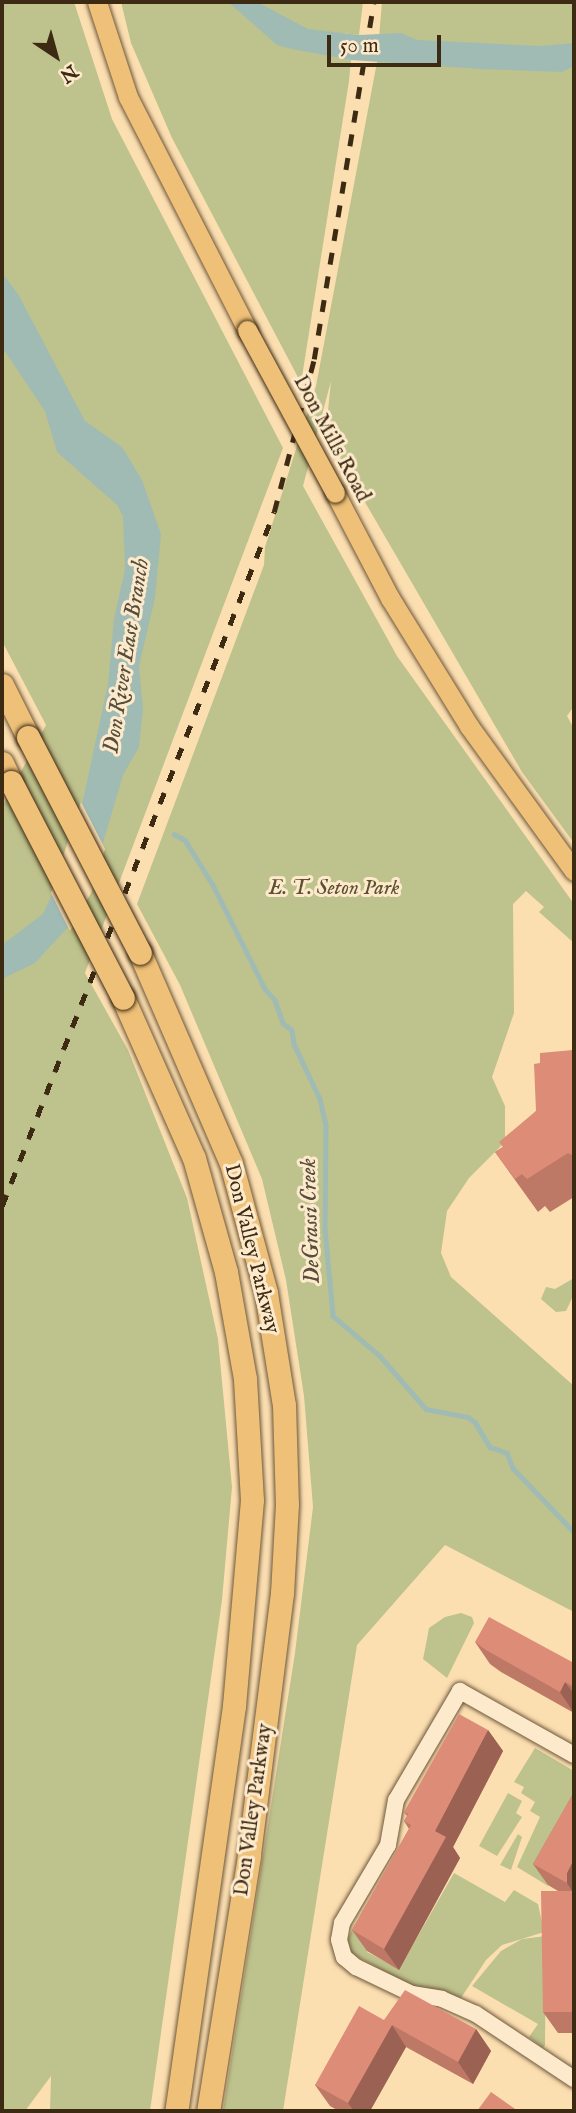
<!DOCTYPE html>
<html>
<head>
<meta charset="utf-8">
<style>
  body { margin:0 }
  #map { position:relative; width:576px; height:2113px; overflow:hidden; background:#fcdfb1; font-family:"IM FELL English",serif }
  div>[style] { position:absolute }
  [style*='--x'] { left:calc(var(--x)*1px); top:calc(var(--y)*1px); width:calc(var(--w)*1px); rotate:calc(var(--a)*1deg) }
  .green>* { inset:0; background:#bec28c }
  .water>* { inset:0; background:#a0bbb3 }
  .pier>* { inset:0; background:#fcdfb1 }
  .stream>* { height:4.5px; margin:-2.25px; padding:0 2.25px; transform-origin:2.25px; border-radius:2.25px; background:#a0bbb3 }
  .roads { filter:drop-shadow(0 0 2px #6d573a) drop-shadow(0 0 2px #6d573a) }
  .minor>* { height:16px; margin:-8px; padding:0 8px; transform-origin:8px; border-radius:8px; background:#fdeacc }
  .major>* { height:19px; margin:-9.5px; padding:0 9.5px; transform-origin:9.5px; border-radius:9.5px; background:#eec078 }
  .highway>* { height:23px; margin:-11.5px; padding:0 11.5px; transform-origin:11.5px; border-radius:11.5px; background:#eec078 }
  .rail>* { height:4.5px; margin-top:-2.25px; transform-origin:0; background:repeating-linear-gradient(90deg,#3d2a13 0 12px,transparent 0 24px) }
  .bridges { filter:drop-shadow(0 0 2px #3d2a13) drop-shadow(0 0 2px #3d2a13) }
  .major-bridge>* { height:19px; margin:-9.5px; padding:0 9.5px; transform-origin:9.5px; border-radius:9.5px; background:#eec078 }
  .highway-bridge>* { height:23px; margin:-11.5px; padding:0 11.5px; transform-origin:11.5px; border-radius:11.5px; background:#eec078 }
  .wall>* { inset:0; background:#be7866 }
  .shaded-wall>* { inset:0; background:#9b6253 }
  .building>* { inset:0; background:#dd8c77 }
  span { translate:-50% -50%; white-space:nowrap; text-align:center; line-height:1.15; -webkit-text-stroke:6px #fdeacc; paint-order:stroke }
  .street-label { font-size:21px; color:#3d2a13 }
  .park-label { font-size:21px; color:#5d5031; font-style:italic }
  .water-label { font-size:23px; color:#564e3b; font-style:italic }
  .frame { position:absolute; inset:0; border:4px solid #3d2a13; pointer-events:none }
  .north { position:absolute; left:21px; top:21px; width:70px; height:70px; -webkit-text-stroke:5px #fdeacc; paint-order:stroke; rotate:144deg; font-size:19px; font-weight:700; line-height:28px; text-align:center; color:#3d2a13 }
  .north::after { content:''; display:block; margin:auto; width:24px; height:32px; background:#3d2a13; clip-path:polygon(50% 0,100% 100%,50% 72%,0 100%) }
  .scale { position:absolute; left:327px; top:35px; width:114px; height:32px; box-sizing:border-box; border:4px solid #3d2a13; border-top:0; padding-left:9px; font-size:21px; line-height:24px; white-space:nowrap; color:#3d2a13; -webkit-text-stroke:5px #fdeacc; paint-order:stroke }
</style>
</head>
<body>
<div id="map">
  <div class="green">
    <div style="clip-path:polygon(2px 2px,74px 2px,112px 119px,283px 448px,85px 973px,128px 1050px,187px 1198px,218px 1339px,232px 1487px,222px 1600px,150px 2111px,50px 2111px,51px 2076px,25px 2111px,2px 2111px,2px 807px,46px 725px,2px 641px)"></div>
    <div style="clip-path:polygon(121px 2px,363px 2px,359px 35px,341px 33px,339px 57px,351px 60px,349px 81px,301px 383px,172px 138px,131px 43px)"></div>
    <div style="clip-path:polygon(382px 2px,574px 2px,574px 706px,567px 716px,574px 729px,574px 843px,522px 772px,348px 473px,326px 430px,331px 381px,303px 486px,397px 656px,574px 904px,574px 943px,539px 912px,544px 907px,526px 891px,513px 904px,514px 1013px,492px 1077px,505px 1106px,505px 1142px,469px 1178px,447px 1211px,441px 1253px,451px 1277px,574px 1386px,574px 1612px,445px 1545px,357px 1645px,283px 2111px,223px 2111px,295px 1653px,313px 1507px,304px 1396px,286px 1280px,262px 1179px,180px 985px,137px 904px,264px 565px,265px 547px,316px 386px,377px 62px)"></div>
    <div style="clip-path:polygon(574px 1278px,574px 1294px,566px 1311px,556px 1312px,541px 1299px,546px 1287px,555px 1289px)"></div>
    <div style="clip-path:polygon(461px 1613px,472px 1617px,474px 1623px,447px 1678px,423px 1659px,426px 1644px,429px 1628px,445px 1617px)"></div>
    <div style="clip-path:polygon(535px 1748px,574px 1771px,574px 1839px,548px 1886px,517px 1867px,540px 1817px,530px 1811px,535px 1802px,521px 1793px,524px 1787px,514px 1782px)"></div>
    <div style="clip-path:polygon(508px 1793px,522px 1801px,516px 1813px,522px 1817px,497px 1856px,479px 1846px)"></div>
    <div style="clip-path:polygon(518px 1834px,522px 1837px,511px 1870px,500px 1865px)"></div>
    <div style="clip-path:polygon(454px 1873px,505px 1902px,514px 1890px,538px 1904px,544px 1932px,502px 1945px,486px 1960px,461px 1998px,410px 1985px,352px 1954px,347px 1940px,355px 1924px,366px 1930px,367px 1952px,399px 1969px)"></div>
    <div style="clip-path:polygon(546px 1936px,545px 2045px,543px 2048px,529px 2037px,538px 2024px,472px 1986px,501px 1951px,522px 1939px)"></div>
  </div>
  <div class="water">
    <div style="clip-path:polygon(228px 2px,257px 2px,308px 29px,359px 35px,401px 33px,417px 40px,541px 46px,574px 43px,574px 66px,562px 72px,481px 69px,351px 60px,292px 49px,277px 45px)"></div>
    <div style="clip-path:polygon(2px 273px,18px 294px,85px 421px,122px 447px,142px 480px,161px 534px,155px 598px,139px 666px,143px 709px,139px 747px,123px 775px,89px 890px,69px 926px,35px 963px,2px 979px,2px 945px,43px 914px,72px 851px,108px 684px,114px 619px,125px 569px,123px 516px,117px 505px,57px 452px,45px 411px,2px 347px)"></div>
  </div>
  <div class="pier">
    <div style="clip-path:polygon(81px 802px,105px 849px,92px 891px,70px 931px,51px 893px)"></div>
  </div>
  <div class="stream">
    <div style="--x:174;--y:834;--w:13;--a:29"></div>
    <div style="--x:185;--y:840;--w:53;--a:58.1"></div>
    <div style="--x:213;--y:885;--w:116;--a:63.4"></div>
    <div style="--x:265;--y:989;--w:15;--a:48"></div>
    <div style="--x:275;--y:1000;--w:24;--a:71"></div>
    <div style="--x:283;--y:1023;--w:11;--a:38"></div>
    <div style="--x:292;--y:1030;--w:14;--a:82"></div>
    <div style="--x:294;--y:1044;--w:61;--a:64.7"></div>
    <div style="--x:320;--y:1099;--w:26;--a:77"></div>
    <div style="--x:326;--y:1124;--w:105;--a:90.5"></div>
    <div style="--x:325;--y:1229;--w:87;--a:84.7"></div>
    <div style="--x:333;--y:1316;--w:62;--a:40.4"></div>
    <div style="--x:380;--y:1356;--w:70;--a:49"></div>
    <div style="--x:426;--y:1409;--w:43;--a:10.8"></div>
    <div style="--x:468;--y:1417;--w:9;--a:36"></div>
    <div style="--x:475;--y:1422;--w:29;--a:59"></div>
    <div style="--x:490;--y:1447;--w:18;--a:19"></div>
    <div style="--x:507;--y:1453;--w:16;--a:68"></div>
    <div style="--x:513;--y:1468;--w:88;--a:46.4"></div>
  </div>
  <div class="roads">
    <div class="minor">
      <div style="--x:574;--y:1755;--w:131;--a:-150.7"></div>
      <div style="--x:460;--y:1691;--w:126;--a:120.4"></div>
      <div style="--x:396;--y:1800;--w:46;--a:100.1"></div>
      <div style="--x:388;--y:1845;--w:91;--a:120.5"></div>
      <div style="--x:342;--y:1923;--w:17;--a:100"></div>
      <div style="--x:339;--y:1940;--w:18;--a:74"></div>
      <div style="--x:344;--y:1957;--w:16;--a:40"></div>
      <div style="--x:356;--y:1967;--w:62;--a:25.7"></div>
      <div style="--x:412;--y:1994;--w:30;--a:9"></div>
      <div style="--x:442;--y:1999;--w:37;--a:24"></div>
      <div style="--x:476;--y:2014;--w:118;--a:33.6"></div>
    </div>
    <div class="major">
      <div style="--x:97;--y:2;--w:100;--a:71.9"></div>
      <div style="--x:128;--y:97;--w:262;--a:62.9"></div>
      <div style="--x:335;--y:493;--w:119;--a:62.4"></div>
      <div style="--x:390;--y:598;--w:150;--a:58.3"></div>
      <div style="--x:469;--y:726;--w:179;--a:54.1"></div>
    </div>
    <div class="highway">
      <div style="--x:2;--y:685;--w:58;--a:63.4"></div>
      <div style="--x:2;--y:763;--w:21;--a:65"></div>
      <div style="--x:140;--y:953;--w:229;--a:66.6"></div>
      <div style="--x:231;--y:1163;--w:135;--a:74.9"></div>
      <div style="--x:266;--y:1293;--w:113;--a:80.9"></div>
      <div style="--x:284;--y:1405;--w:99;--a:88.3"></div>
      <div style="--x:287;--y:1504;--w:89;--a:93.2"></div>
      <div style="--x:282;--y:1593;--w:265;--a:97.2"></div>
      <div style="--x:249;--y:1856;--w:258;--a:99.1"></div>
      <div style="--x:123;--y:998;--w:175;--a:66.1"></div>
      <div style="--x:194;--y:1158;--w:118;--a:74.3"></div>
      <div style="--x:226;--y:1272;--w:109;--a:79.9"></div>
      <div style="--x:245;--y:1379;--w:121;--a:86.7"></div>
      <div style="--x:252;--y:1500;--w:207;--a:95"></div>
      <div style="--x:234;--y:1706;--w:409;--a:98.1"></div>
    </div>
  </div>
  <div class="rail">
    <div style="--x:2;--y:1206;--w:745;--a:-68.6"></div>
    <div style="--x:274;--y:512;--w:158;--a:-75.3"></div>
    <div style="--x:314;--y:359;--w:362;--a:-80.5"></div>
  </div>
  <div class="bridges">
    <div class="major-bridge">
      <div style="--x:247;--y:330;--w:185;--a:61.6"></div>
    </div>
    <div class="highway-bridge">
      <div style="--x:28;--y:737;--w:243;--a:62.6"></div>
      <div style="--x:11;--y:782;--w:243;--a:62.6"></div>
    </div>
  </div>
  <div class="wall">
    <div style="clip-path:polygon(573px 1050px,574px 1052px,574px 1197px,550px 1212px,545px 1206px,538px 1212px,495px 1152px,503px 1147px,536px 1111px,540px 1063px)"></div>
    <div style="clip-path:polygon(475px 1642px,574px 1663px,574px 1713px,501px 1672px,490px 1664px)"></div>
    <div style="clip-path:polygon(488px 1730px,503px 1751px,453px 1847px,460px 1858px,399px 1970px,367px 1951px,352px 1930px,409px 1829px,404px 1821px,407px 1816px,404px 1812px)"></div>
    <div style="clip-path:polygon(574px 1792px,574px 2033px,558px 2033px,543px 2012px,558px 1891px,548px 1885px,533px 1864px)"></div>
    <div style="clip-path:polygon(384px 2020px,476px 2029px,491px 2051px,473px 2084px,406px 2047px,370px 2111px,339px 2111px,330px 2106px,315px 2085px)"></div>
  </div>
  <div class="shaded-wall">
    <div style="clip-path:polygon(565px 1682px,574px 1694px,574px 1713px,560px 1692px)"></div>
    <div style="clip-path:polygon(488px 1730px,503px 1751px,453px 1847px,460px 1858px,399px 1970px,384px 1949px,435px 1831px)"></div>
    <div style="clip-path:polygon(574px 1859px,574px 1894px,567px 1883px,567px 1873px)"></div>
    <div style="clip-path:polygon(392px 2025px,406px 2047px,370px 2111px,354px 2111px,348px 2103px)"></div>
    <div style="clip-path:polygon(476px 2029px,491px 2051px,473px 2084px,458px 2062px)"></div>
  </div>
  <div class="building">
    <div style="clip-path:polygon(573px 1050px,574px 1057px,574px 1156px,568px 1153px,527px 1179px,522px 1174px,515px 1179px,495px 1152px,503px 1147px,499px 1142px,536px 1111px,534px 1064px,540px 1063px,540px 1053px)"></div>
    <div style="clip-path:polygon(489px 1617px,574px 1663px,574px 1687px,565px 1682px,560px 1692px,486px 1650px,475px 1642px)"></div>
    <div style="clip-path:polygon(459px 1714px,488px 1730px,435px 1831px,446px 1837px,384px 1949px,352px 1930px,411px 1825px,404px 1821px,408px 1814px,404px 1812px)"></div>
    <div style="clip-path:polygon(574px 1792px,574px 1859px,567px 1873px,567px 1883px,533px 1864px)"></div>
    <div style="clip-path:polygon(541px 1891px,574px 1891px,574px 2012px,543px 2012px)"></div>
    <div style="clip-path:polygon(405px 1990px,476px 2029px,458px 2062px,392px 2025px,348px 2103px,315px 2085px,359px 2006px,384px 2020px)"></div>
    <div style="clip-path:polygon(491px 2092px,518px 2111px,477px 2111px)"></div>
  </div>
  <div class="street-label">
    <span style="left:331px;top:439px;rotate:62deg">Don Mills Road</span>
    <span style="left:251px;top:1249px;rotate:76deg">Don Valley Parkway</span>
    <span style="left:254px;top:1810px;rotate:-82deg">Don Valley Parkway</span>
  </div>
  <div class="park-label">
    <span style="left:334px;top:889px">E. T. Seton Park</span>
  </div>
  <div class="water-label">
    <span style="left:127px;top:656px;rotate:-81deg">Don River East Branch</span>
    <span style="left:311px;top:1221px;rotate:-92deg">DeGrassi Creek</span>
  </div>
  <div class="frame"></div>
  <div class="north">N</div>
  <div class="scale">50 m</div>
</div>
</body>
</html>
